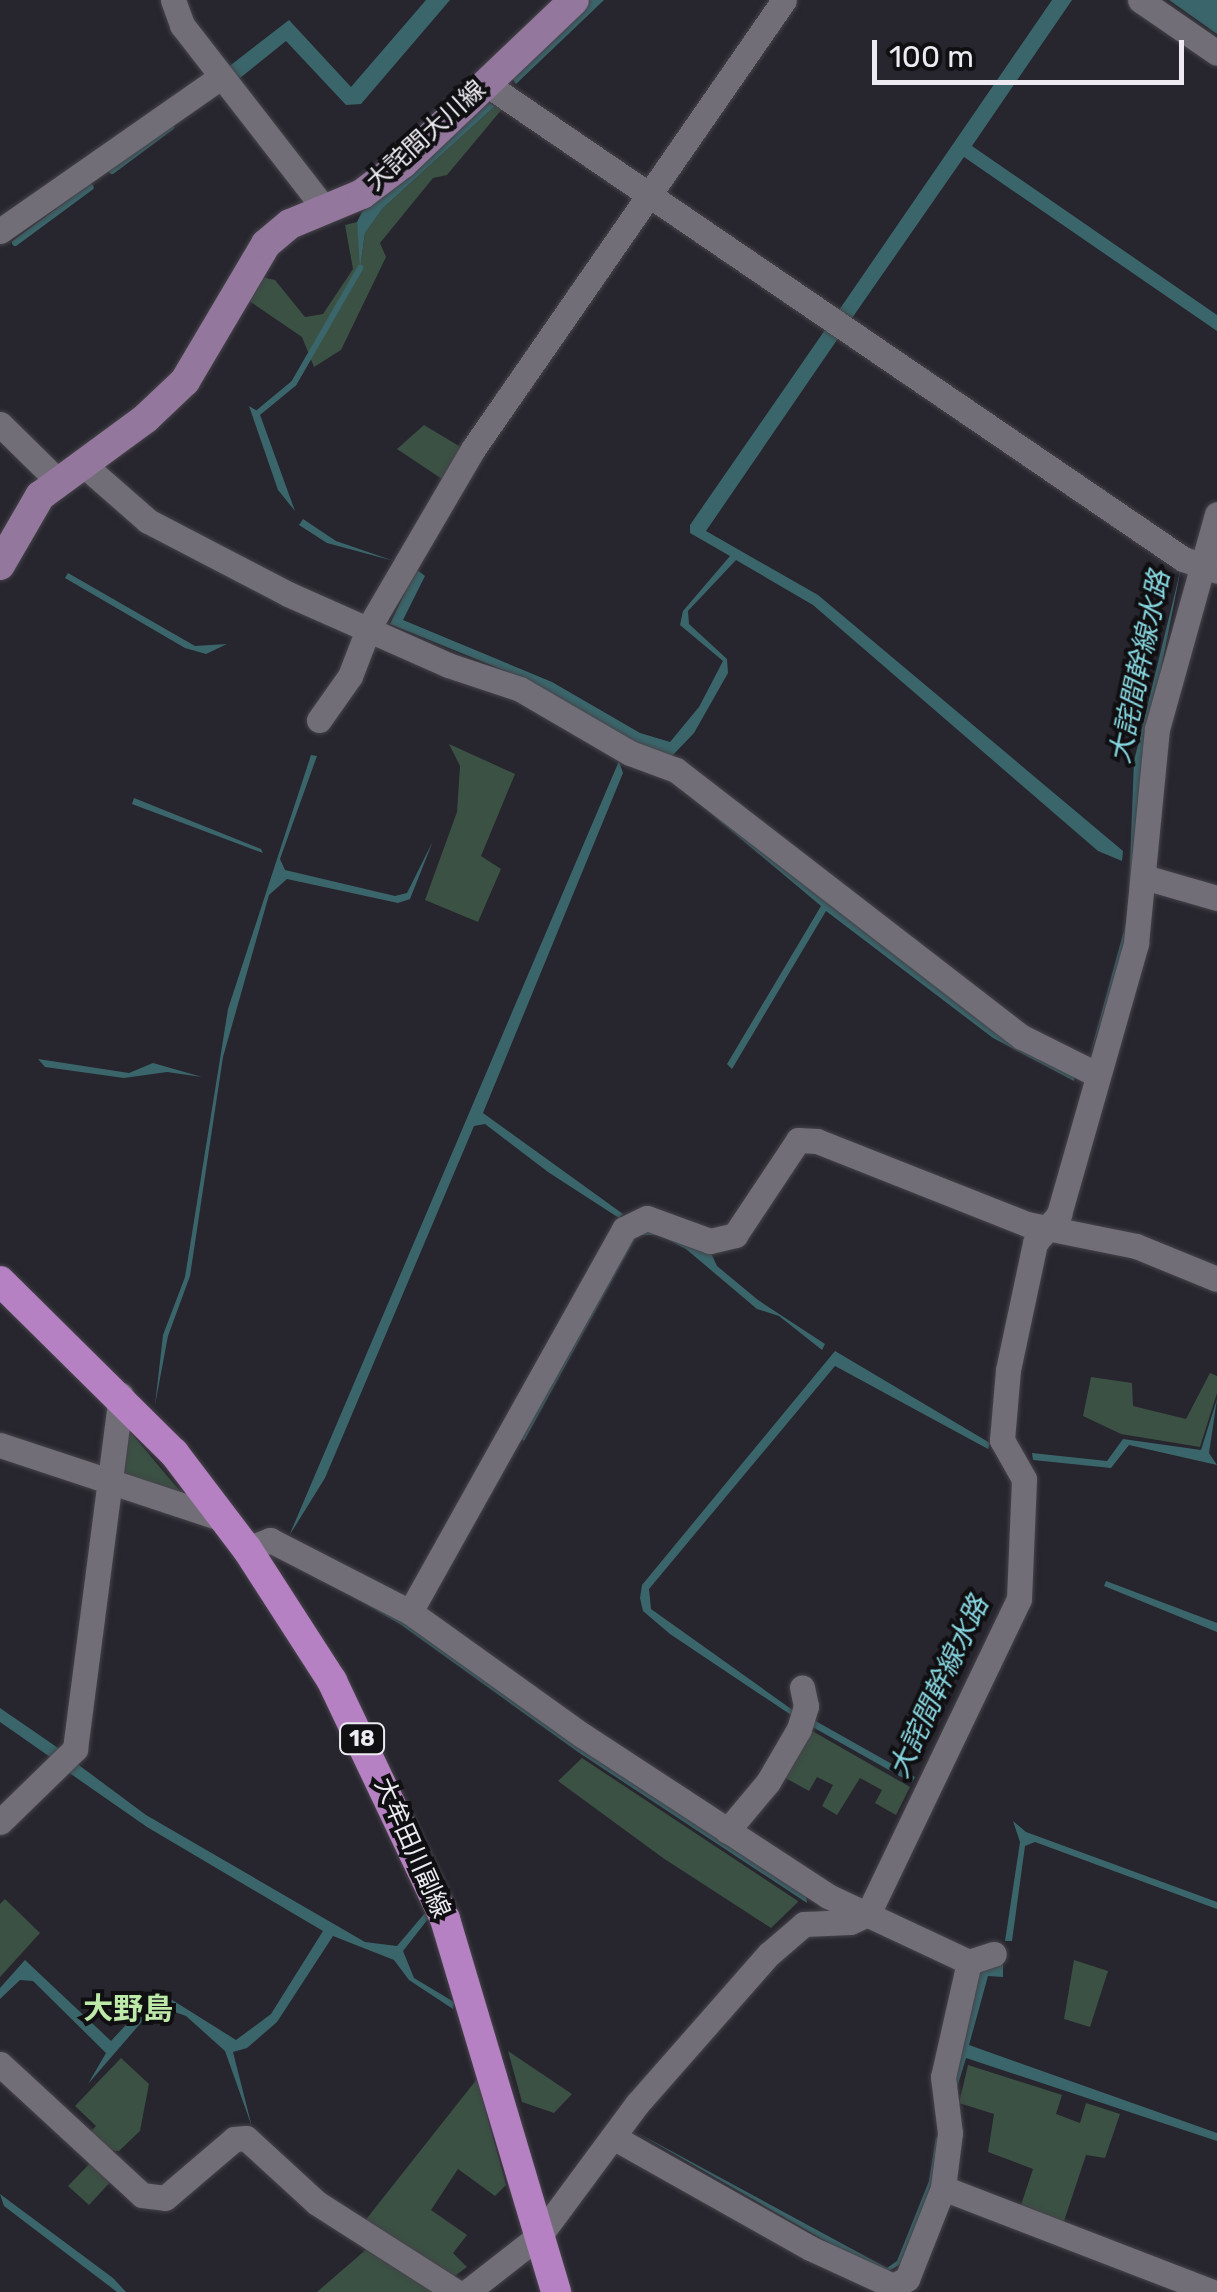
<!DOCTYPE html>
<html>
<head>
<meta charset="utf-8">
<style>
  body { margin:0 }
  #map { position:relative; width:1217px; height:2292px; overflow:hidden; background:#27252d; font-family:Rubik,"Noto Sans JP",sans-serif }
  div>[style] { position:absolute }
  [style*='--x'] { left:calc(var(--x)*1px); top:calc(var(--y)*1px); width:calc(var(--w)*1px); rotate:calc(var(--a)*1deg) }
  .green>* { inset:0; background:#3b5144 }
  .water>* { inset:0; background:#3a666b }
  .stream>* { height:6px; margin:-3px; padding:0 3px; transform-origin:3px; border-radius:3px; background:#3a666b }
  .roads { filter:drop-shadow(0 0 2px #45434a) drop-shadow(0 0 2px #45434a) }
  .street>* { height:25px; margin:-12.5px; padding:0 12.5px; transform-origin:12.5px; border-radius:12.5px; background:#716e77 }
  .secondary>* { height:30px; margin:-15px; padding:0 15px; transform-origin:15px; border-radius:15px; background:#93779c }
  .primary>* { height:30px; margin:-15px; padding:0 15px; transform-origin:15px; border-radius:15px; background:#b581c2 }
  span { translate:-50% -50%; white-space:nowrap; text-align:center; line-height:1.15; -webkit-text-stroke:8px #100f12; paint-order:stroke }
  .shield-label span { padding:2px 8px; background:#100f12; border:2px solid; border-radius:8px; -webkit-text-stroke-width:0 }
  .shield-label { font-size:22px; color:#edebf1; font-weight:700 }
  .street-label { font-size:25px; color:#edebf1 }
  .water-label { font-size:28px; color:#87d7e0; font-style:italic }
  .quarter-label { font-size:30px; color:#bdeaa8; font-weight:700 }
  .scale { position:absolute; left:872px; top:40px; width:312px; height:45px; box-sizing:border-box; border:5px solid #edebf1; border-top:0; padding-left:12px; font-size:30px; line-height:35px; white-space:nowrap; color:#edebf1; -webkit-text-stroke:8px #100f12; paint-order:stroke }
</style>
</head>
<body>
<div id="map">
  <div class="green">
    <div style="clip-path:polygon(495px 106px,503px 108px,447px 175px,433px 178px,380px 243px,386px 257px,341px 350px,314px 367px,302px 337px,245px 298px,253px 275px,275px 280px,305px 317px,323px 314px,353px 269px,345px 225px,357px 222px,361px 261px,365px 233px,383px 208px)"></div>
    <div style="clip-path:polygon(424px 425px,464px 449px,442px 479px,397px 449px)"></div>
    <div style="clip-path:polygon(449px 744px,515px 774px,481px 856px,501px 869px,478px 922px,425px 900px,457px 812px,460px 766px)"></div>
    <div style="clip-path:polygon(1210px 1373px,1217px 1376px,1217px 1393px,1200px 1447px,1121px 1434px,1083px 1416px,1091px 1377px,1132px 1383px,1133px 1406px,1186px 1419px)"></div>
    <div style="clip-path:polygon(127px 1428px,184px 1496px,118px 1479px)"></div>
    <div style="clip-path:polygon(807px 1728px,910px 1787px,896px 1815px,875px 1803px,882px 1790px,860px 1778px,837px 1815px,822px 1806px,833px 1785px,817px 1777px,809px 1791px,780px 1775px)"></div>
    <div style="clip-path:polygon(582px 1758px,798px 1901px,798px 1902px,771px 1928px,663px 1858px,558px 1781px)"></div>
    <div style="clip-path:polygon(5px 1899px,40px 1933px,0 1977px,0 1904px)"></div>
    <div style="clip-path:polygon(1074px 1960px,1108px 1971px,1090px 2027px,1064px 2019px)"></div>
    <div style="clip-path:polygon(508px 2051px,572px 2094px,554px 2113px,522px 2102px)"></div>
    <div style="clip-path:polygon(121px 2058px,149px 2084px,140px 2131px,119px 2151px,104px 2150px,87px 2135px,96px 2126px,75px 2106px)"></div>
    <div style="clip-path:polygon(968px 2065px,1062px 2095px,1056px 2114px,1080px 2123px,1086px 2103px,1120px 2114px,1105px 2158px,1086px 2155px,1062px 2227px,1020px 2208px,1033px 2169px,988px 2152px,994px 2114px,959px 2103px)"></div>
    <div style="clip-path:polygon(477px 2079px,506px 2185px,495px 2196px,458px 2169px,431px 2210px,467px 2235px,453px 2253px,467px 2267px,448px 2281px,360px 2227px)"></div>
    <div style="clip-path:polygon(94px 2159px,114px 2178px,89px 2205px,68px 2186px)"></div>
    <div style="clip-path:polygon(369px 2247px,435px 2292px,317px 2292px)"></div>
  </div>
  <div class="water">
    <div style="clip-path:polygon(426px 0,450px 0,361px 104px,346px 105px,286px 41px,240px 78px,227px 68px,289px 20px,351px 87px)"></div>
    <div style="clip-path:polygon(590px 0,604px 0,516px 84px,510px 76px)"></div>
    <div style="clip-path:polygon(1052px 0,1072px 0,972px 146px,1217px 315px,1217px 331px,964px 157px,850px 321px,837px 313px)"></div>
    <div style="clip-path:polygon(1169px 0,1217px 0,1217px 34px)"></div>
    <div style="clip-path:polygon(486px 101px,495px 106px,383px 208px,365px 233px,360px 268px,357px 222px,362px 212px)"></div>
    <div style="clip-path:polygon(827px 327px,839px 337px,706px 531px,818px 595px,1123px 851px,1122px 861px,1098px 851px,813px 605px,736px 560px,688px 611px,689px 624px,727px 659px,728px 673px,694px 733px,671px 757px,645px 749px,518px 676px,390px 624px,416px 569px,425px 576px,403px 620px,552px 682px,640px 733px,670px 742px,699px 707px,723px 661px,680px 625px,683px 611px,730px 556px,690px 533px,690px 525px)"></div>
    <div style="clip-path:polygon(249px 406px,259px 412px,295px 511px,278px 490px)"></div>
    <div style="clip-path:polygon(303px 519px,336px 541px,394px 561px,327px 543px,299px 525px)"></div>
    <div style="clip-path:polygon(1181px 568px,1149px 730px,1130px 933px,1090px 1055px,1128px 916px,1134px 761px)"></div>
    <div style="clip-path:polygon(68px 573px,195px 646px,227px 644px,206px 654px,185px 648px,65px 578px)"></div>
    <div style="clip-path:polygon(311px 755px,317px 756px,280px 859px,285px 870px,395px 896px,407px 893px,433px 841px,410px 899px,398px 903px,287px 879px,269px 895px,223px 1057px,190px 1276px,168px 1336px,155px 1405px,163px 1335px,185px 1277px,228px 1009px)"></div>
    <div style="clip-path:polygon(619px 761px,623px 773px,483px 1113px,623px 1214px,619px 1218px,548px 1172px,485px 1124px,474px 1126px,325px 1478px,289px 1536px)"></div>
    <div style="clip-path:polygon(665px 775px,828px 903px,1075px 1075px,1074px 1081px,993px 1038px,826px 911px,732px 1069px,727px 1064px,821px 906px)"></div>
    <div style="clip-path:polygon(134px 798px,261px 849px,263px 853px,132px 804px)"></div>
    <div style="clip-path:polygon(38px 1059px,129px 1073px,153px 1063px,202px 1077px,167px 1072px,124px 1078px,45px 1067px)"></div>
    <div style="clip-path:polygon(640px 1228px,710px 1251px,717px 1266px,758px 1300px,825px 1344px,822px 1350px,779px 1316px,757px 1309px,686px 1249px,659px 1235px,637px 1235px,524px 1441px,519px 1437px)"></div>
    <div style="clip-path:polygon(835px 1351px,990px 1443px,988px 1449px,835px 1366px,649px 1589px,651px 1609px,794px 1711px,794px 1717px,670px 1634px,643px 1611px,640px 1598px,642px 1585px)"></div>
    <div style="clip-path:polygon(1217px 1399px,1209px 1453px,1217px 1465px,1129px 1445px,1111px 1468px,1033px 1460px,1032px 1453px,1107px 1461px,1123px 1439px,1201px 1450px)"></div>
    <div style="clip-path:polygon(281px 1555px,417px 1627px,806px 1893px,807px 1903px,578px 1752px,400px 1624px)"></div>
    <div style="clip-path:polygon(1106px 1581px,1217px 1623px,1217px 1632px,1104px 1586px)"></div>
    <div style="clip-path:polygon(0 1708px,61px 1750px,53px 1759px,0 1722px)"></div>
    <div style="clip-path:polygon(812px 1719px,915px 1777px,912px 1783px,809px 1725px)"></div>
    <div style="clip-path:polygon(76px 1763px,146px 1815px,365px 1942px,397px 1946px,425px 1913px,428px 1919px,403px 1951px,414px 1978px,454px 2002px,453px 2009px,409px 1980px,394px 1960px,333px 1936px,277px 2022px,247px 2048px,233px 2052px,252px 2127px,225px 2051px,186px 2016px,166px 2009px,152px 2010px,88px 2084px,106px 2053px,33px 1981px,20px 1980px,0 1999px,0 1988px,25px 1960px,111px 2041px,149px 2000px,169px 1998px,236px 2040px,271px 2014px,323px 1931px,147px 1827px,68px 1772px)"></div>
    <div style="clip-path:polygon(1013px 1821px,1026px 1832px,1217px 1902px,1217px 1909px,1035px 1842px,1025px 1846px,1012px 1941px,1005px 1941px,1020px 1842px)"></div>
    <div style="clip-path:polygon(1003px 1964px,1003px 1977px,988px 1976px,969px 2045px,1217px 2133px,1217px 2141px,966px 2058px,955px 2094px,949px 2089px,977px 1976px,986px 1965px)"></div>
    <div style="clip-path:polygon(636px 2132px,887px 2268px,897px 2261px,929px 2181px,936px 2137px,942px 2143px,935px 2182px,901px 2264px,883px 2274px)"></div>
    <div style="clip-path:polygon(0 2194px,113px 2278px,126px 2292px,117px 2292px,4px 2206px)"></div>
  </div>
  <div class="stream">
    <div style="--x:112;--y:171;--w:74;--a:-36.7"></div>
    <div style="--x:15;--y:243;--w:94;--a:-36.4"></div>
    <div style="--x:259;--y:412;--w:45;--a:-39.6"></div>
    <div style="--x:294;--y:383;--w:133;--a:-60.1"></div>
  </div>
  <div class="roads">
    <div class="street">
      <div style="--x:173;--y:0;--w:27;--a:70"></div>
      <div style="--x:182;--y:25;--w:232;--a:52.2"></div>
      <div style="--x:1140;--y:0;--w:93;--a:34.5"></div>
      <div style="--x:485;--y:83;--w:845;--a:34.29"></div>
      <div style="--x:1183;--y:559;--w:36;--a:19"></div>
      <div style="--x:0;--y:231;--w:269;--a:-34.9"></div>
      <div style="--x:0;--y:424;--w:80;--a:44.5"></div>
      <div style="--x:84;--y:465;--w:85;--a:41.2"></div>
      <div style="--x:148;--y:521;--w:158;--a:27.5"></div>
      <div style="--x:288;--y:594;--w:175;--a:23.9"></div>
      <div style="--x:448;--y:665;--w:76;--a:18.4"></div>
      <div style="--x:520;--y:689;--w:127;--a:30.2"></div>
      <div style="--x:630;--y:753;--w:49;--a:20.3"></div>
      <div style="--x:676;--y:770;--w:437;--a:37.7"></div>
      <div style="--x:1022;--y:1037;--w:83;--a:26.6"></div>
      <div style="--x:319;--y:720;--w:54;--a:-54.8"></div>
      <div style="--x:350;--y:676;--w:53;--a:-68.8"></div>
      <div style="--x:369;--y:627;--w:206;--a:-59.7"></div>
      <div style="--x:473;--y:449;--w:546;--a:-55.29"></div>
      <div style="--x:1144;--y:877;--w:76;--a:16"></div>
      <div style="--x:0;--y:1445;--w:236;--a:18.3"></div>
      <div style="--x:247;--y:1549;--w:25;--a:-21"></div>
      <div style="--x:270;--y:1540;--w:157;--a:27.2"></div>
      <div style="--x:410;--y:1612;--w:211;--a:35.6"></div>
      <div style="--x:582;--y:1735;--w:294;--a:33.2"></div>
      <div style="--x:828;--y:1896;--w:156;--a:25.1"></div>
      <div style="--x:969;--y:1962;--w:118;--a:102.7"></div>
      <div style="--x:943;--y:2077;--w:56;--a:82.9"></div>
      <div style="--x:950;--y:2133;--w:55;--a:97.3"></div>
      <div style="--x:410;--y:1612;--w:439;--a:-60.8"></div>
      <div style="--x:624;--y:1229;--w:25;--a:-26"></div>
      <div style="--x:647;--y:1218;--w:67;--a:20.1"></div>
      <div style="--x:710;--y:1241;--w:26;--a:-13"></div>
      <div style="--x:735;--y:1235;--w:114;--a:-56.4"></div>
      <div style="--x:798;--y:1140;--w:19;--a:3"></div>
      <div style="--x:817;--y:1141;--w:226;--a:21.6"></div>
      <div style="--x:1027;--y:1224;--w:111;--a:11.4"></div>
      <div style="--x:1136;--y:1246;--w:87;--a:22.2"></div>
      <div style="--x:0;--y:1822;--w:105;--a:-44.2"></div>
      <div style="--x:75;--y:1749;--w:357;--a:-82.6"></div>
      <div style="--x:727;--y:1831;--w:64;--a:-50.1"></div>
      <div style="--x:768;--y:1782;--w:61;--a:-59.7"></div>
      <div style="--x:799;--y:1729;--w:24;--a:-73"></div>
      <div style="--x:806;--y:1706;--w:19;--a:-102"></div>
      <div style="--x:969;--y:1962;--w:26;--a:-18"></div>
      <div style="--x:0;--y:2064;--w:193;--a:42.7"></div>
      <div style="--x:142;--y:2195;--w:23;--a:7"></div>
      <div style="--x:165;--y:2198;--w:91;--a:-40.5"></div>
      <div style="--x:234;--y:2139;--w:12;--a:-5"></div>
      <div style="--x:246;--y:2138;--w:96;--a:42.5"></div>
      <div style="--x:317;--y:2203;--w:165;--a:32.6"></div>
      <div style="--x:613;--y:2137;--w:226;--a:29.4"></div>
      <div style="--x:810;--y:2248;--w:91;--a:24.6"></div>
      <div style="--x:893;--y:2286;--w:16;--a:-27"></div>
      <div style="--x:907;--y:2279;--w:98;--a:-68.4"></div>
      <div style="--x:943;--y:2188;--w:288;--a:21.1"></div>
      <div style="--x:467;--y:2292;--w:93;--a:-38"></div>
      <div style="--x:540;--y:2235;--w:163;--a:-53.5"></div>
      <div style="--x:637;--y:2104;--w:200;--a:-48.7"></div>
      <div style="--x:769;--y:1954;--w:46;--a:-40.6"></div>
      <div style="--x:804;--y:1924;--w:46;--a:-2.5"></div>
      <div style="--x:850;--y:1922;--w:20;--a:-24"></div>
      <div style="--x:868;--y:1914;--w:349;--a:-64.4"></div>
      <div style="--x:1019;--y:1599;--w:120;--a:-87.6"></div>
      <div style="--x:1024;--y:1479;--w:45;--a:-119.4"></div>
      <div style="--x:1002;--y:1440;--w:70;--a:-85.1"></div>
      <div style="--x:1008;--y:1370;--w:130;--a:-78"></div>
      <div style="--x:1035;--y:1243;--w:38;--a:-50"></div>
      <div style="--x:1059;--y:1214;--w:282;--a:-74.1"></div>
      <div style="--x:1136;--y:943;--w:215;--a:-84.4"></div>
      <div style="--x:1157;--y:729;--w:223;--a:-74.4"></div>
    </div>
    <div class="secondary">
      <div style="--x:0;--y:565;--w:80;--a:-59.9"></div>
      <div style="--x:40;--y:496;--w:132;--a:-36.3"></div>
      <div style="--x:146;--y:418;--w:54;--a:-43.5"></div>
      <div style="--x:185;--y:381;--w:159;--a:-59.4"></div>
      <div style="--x:266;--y:244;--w:31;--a:-40"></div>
      <div style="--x:290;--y:224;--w:78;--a:-22.6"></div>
      <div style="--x:362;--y:194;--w:51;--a:-37.1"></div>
      <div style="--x:403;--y:163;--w:236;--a:-43.6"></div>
    </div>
    <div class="primary">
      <div style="--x:0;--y:1281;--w:245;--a:44.7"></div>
      <div style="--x:174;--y:1453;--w:121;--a:52.8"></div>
      <div style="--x:247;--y:1549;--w:157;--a:57.2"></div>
      <div style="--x:332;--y:1681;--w:263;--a:64.6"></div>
      <div style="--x:445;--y:1919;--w:389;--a:73.4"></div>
    </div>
  </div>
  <div class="shield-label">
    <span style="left:362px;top:1739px">18</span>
  </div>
  <div class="street-label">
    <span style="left:426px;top:136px;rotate:-42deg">大詫間大川線</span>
    <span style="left:412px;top:1848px;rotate:66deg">大牟田川副線</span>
  </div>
  <div class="water-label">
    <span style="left:1140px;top:667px;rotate:-78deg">大詫間幹線水路</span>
    <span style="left:939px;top:1687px;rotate:-65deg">大詫間幹線水路</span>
  </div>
  <div class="quarter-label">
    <span style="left:128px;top:2009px">大野島</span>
  </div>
  <div class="scale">100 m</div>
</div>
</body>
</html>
